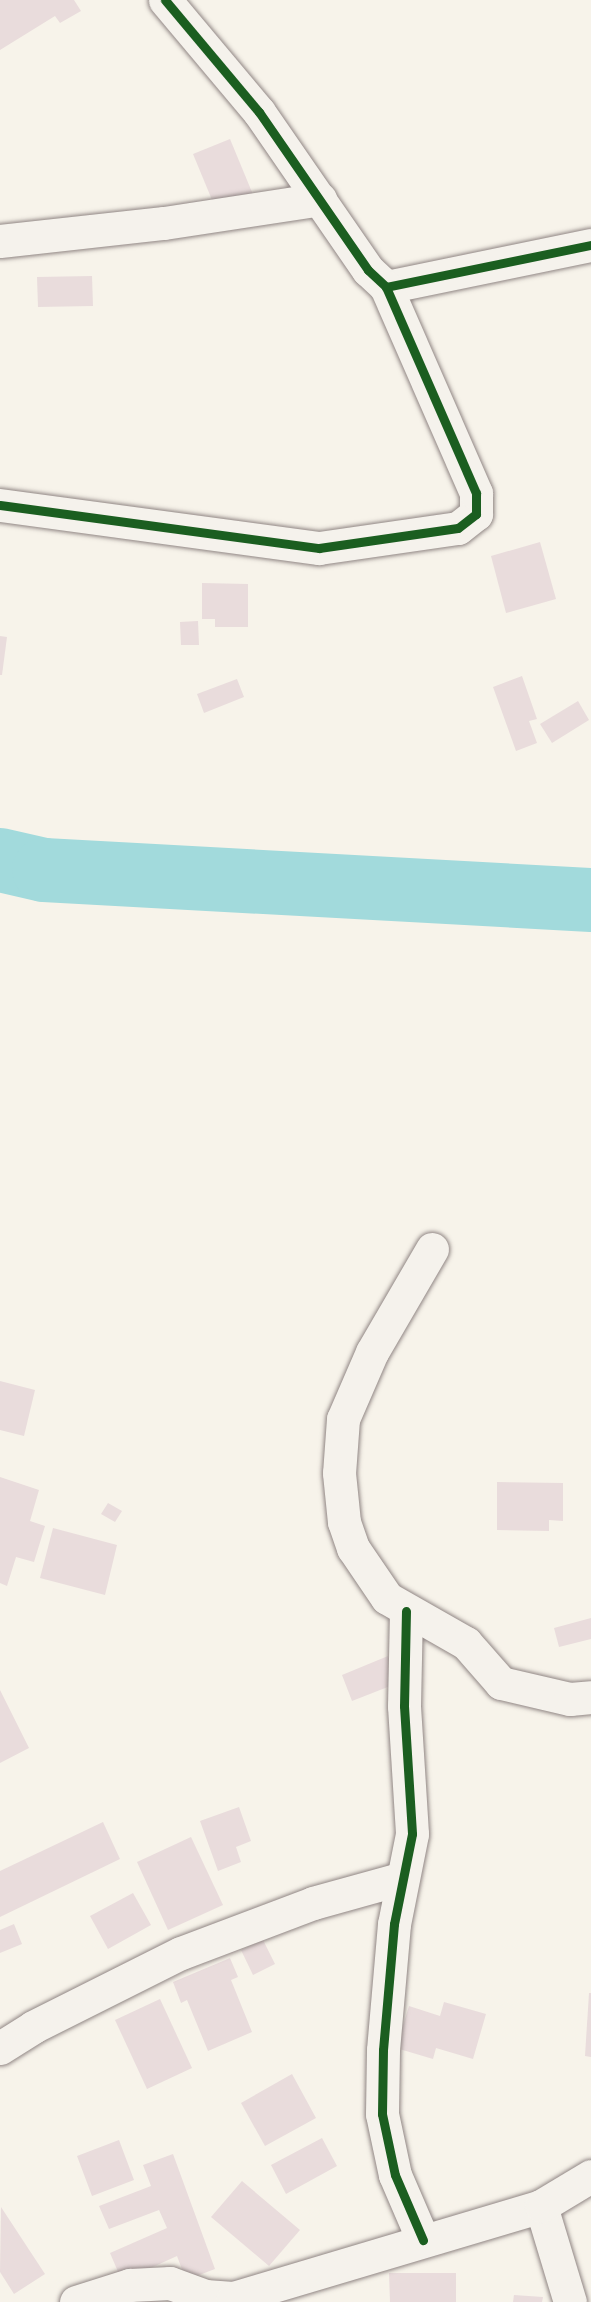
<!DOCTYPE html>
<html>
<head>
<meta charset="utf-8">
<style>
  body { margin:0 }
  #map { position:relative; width:591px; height:2302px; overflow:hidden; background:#f7f3ea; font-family:"Gochi Hand",sans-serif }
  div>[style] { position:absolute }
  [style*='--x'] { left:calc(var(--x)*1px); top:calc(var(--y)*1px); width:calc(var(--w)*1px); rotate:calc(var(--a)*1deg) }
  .river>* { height:64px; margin:-32px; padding:0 32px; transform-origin:32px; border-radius:32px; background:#a2dadc }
  .building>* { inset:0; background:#e9dcdc }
  .roads { filter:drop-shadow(0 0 2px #908684) drop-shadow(0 0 2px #908684) }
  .street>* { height:33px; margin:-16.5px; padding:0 16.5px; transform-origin:16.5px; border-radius:16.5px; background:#f5f2ec }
  .cycleway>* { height:9px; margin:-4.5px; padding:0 4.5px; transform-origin:4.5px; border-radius:4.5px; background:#1b5e20 }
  span { translate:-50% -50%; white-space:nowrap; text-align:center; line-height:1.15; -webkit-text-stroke:5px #fcf5e5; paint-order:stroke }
</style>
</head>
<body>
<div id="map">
  <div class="river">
    <div style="--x:0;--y:860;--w:45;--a:12.8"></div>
    <div style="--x:44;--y:870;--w:548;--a:3.14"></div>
  </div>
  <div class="building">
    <div style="clip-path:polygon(0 0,74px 0,81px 11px,60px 23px,55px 16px,0 50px)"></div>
    <div style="clip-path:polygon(230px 139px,254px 197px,217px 212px,193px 154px)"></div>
    <div style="clip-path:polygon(92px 276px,93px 306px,38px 307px,37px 277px)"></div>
    <div style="clip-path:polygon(540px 542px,556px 599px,506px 613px,491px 556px)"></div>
    <div style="clip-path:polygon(202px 583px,248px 584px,248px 627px,215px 627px,215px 619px,202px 619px)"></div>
    <div style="clip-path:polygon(198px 621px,199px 645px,181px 645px,180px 622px)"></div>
    <div style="clip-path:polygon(0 636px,7px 637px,2px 675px,0 675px)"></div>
    <div style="clip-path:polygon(522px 676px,537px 719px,529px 721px,537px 743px,516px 751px,493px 687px)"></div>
    <div style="clip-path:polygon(237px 679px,244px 697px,204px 713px,197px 694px)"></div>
    <div style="clip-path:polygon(578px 701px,589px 720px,552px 743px,540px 724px)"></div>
    <div style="clip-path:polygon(0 1381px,35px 1390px,24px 1436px,0 1430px)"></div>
    <div style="clip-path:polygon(0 1477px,39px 1490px,30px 1521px,45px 1526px,34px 1562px,16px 1557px,7px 1586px,0 1583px)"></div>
    <div style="clip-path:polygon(497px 1482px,563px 1483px,563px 1521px,549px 1520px,549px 1531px,497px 1530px)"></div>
    <div style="clip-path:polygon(108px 1503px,122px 1511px,115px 1522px,101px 1514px)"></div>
    <div style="clip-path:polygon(53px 1528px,117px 1545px,105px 1595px,40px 1578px)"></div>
    <div style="clip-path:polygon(591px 1618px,591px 1639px,559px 1647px,554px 1628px)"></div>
    <div style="clip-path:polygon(388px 1656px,398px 1683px,352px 1701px,342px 1675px)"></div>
    <div style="clip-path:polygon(0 1690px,29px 1748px,0 1763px)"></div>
    <div style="clip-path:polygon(239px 1807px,251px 1841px,236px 1847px,241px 1862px,218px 1871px,200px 1821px)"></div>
    <div style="clip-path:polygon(103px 1822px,120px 1859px,0 1917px,0 1871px)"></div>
    <div style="clip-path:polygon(191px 1837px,223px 1905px,168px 1930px,137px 1862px)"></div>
    <div style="clip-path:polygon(133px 1893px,151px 1925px,108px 1949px,90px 1916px)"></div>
    <div style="clip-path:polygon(14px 1924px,22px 1944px,0 1953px,0 1930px)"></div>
    <div style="clip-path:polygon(263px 1940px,275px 1964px,253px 1975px,241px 1950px)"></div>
    <div style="clip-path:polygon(230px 1958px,238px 1977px,231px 1980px,252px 2032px,208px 2051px,187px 2000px,181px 2003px,173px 1982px)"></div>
    <div style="clip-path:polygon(589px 1993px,591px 1993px,591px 2057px,585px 2056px)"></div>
    <div style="clip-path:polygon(160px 1999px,192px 2068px,147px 2089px,115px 2020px)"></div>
    <div style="clip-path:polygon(444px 2002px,486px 2014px,473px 2059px,436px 2048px,433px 2059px,396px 2048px,409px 2006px,440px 2016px)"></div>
    <div style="clip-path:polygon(292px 2074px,316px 2118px,265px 2146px,241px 2103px)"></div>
    <div style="clip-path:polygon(322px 2138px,337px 2166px,286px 2194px,271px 2165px)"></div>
    <div style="clip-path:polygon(119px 2140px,134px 2180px,92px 2196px,77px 2156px)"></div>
    <div style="clip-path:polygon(173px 2154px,215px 2269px,186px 2280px,177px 2256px,122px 2281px,110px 2253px,167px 2228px,159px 2210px,109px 2229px,99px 2206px,151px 2186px,143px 2165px)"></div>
    <div style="clip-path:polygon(242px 2181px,300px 2230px,269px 2266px,211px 2217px)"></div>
    <div style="clip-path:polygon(1px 2207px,45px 2274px,14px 2294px,0 2272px)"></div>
    <div style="clip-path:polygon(389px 2273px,456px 2273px,456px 2302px,390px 2302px)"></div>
    <div style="clip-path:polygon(514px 2295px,543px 2297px,542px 2302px,513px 2302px)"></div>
  </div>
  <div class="roads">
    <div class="street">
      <div style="--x:165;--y:0;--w:146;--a:50"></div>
      <div style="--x:259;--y:112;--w:192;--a:55.4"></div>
      <div style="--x:368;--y:270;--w:25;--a:43"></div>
      <div style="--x:386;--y:287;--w:209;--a:-11.6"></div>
      <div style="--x:0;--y:241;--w:165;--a:-6.3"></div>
      <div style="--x:164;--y:223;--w:158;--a:-8.7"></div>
      <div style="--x:0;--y:505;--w:322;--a:7.7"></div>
      <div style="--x:319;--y:548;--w:140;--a:-8.2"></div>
      <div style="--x:458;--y:528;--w:23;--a:-38"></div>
      <div style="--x:476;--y:514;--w:21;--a:-90"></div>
      <div style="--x:476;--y:493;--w:225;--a:-113.6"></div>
      <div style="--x:432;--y:1249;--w:119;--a:120.2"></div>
      <div style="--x:372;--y:1352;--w:73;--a:113.4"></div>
      <div style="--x:343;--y:1419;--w:54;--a:94.2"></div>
      <div style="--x:339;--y:1473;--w:49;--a:84.2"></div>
      <div style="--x:344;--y:1522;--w:28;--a:71"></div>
      <div style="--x:353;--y:1548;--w:60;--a:55.8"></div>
      <div style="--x:387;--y:1598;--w:91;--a:29.7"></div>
      <div style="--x:466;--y:1643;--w:53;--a:48.8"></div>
      <div style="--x:501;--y:1683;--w:71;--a:13.1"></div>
      <div style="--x:570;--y:1699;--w:21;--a:-5"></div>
      <div style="--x:406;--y:1611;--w:95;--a:91.2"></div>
      <div style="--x:404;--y:1706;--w:128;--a:86.4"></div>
      <div style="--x:412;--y:1834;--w:92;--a:101.3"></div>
      <div style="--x:394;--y:1924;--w:126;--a:95"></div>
      <div style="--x:383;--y:2050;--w:64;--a:90.9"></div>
      <div style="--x:382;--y:2114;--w:62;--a:78"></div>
      <div style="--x:395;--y:2175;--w:71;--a:66.7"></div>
      <div style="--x:0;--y:2048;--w:39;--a:-32"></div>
      <div style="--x:33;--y:2027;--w:165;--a:-26.6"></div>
      <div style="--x:181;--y:1953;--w:141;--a:-20.7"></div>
      <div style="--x:313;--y:1903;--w:93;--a:-15.5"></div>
      <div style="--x:541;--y:2206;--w:100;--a:73.2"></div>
      <div style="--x:76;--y:2302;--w:57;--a:-17.5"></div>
      <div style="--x:130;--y:2285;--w:40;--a:-2.9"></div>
      <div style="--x:170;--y:2283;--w:37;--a:20"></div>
      <div style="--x:205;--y:2296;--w:28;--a:4"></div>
      <div style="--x:233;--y:2298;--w:321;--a:-16.6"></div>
      <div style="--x:541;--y:2206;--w:58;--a:-31"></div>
    </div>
  </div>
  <div class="cycleway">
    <div style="--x:165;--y:0;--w:146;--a:50"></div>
    <div style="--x:259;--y:112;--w:192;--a:55.4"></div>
    <div style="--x:368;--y:270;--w:25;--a:43"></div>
    <div style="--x:386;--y:287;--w:209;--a:-11.6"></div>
    <div style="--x:0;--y:505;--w:322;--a:7.7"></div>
    <div style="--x:319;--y:548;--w:140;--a:-8.2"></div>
    <div style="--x:458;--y:528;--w:23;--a:-38"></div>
    <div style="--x:476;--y:514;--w:21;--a:-90"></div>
    <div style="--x:476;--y:493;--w:225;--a:-113.6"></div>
    <div style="--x:406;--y:1611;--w:95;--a:91.2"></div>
    <div style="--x:404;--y:1706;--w:128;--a:86.4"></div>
    <div style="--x:412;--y:1834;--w:92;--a:101.3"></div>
    <div style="--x:394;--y:1924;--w:126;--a:95"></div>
    <div style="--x:383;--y:2050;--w:64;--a:90.9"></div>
    <div style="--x:382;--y:2114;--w:62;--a:78"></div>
    <div style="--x:395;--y:2175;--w:71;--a:66.7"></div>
  </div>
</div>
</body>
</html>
